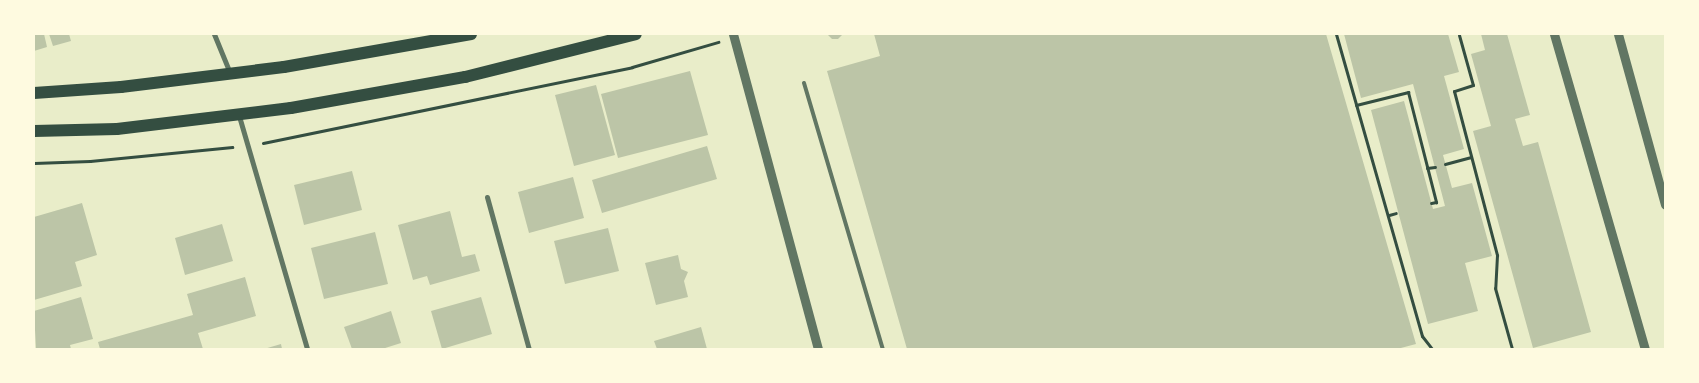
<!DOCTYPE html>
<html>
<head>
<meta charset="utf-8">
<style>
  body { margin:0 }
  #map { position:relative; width:1699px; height:383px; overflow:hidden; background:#e9edc9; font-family:Figtree,sans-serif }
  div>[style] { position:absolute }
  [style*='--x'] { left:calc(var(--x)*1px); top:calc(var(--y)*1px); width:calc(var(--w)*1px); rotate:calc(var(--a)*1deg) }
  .building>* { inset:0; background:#bcc5a7 }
  .path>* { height:3px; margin:-1.5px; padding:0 1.5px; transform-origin:1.5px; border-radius:1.5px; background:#344e41 }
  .service>* { height:4px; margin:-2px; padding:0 2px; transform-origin:2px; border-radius:2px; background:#617663 }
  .minor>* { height:5px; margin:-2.5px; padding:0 2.5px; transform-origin:2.5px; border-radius:2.5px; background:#617663 }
  .tertiary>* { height:9px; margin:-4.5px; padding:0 4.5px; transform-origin:4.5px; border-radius:4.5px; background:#617663 }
  .primary>* { height:12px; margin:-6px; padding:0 6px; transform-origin:6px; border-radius:6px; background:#344e41 }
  span { translate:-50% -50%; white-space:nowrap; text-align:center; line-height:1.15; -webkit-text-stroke:4px #fefae0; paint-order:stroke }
  .frame { position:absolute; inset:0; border:35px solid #fefae0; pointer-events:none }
</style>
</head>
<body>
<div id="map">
  <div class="building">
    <div style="clip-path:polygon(34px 34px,44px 34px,47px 47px,34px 51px)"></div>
    <div style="clip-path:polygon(49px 34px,69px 34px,71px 41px,53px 46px)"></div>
    <div style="clip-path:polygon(827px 34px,843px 34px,838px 39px,832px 39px)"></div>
    <div style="clip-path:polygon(874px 34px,1326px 34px,1416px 344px,1397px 349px,907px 349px,827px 71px,880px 56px)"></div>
    <div style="clip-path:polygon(1344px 34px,1448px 34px,1459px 72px,1444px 76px,1464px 149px,1443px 155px,1452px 188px,1472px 183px,1492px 256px,1465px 263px,1478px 311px,1428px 324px,1371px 110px,1404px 101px,1433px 209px,1445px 206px,1413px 84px,1361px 98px)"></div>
    <div style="clip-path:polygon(1481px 34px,1507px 34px,1530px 115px,1515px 119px,1523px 146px,1538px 142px,1591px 332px,1533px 348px,1473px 131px,1491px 126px,1471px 54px,1485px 50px)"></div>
    <div style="clip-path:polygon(690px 71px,708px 135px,618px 158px,601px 94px)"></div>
    <div style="clip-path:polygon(596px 85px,615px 155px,574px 166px,555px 95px)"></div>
    <div style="clip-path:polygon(707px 146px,717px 179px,602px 213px,592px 180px)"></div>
    <div style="clip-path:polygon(352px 171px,362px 210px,304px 225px,294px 185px)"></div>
    <div style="clip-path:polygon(573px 177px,584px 218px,529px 233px,518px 192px)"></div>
    <div style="clip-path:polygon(82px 203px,97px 255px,75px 262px,82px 286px,34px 300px,34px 217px)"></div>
    <div style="clip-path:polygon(450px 211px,462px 257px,475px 254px,480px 271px,430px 285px,427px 276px,413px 280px,398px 225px)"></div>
    <div style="clip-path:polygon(222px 224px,233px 261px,185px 275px,175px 238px)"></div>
    <div style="clip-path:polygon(608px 228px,619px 271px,565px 284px,554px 241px)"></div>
    <div style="clip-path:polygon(375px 232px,388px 284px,324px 299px,311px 248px)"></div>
    <div style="clip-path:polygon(678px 255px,681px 269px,688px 272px,684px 281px,688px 297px,656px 305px,645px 263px)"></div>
    <div style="clip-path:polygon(245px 277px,256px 316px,198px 333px,203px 349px,100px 349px,98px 342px,193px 315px,187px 294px)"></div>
    <div style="clip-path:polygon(81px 297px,93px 339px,70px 345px,71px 349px,36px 349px,34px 311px)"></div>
    <div style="clip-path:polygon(481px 297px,492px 334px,442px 349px,431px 311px)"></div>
    <div style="clip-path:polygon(391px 311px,401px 343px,382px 349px,352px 349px,344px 327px)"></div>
    <div style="clip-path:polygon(701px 327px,707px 349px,657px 349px,654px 341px)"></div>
    <div style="clip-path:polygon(281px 344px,282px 349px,264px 349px)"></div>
  </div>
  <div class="path">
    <div style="--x:1336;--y:34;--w:314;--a:74.1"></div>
    <div style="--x:1422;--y:336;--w:16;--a:52"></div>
    <div style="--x:1459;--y:35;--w:52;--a:74.4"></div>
    <div style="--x:1473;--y:85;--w:20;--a:162"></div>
    <div style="--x:1454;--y:91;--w:170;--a:75.3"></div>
    <div style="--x:1497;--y:255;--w:33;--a:93"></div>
    <div style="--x:1495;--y:288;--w:63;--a:74.4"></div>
    <div style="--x:1356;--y:105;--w:54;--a:-14"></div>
    <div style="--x:1408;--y:92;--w:114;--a:75.7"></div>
    <div style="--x:1436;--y:202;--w:5;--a:169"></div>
    <div style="--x:263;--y:143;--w:377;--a:-11.6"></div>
    <div style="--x:632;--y:67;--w:90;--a:-16.2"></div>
    <div style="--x:34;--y:163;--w:56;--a:-2"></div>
    <div style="--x:90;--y:161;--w:143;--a:-5.6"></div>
    <div style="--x:1445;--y:164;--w:27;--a:-15"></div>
    <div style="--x:1427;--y:168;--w:8;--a:-7"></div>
    <div style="--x:1389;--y:215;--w:7;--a:-16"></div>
  </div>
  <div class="service">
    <div style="--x:804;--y:83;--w:277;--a:73.5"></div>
  </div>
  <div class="minor">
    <div style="--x:214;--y:34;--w:42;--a:67.7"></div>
    <div style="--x:239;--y:116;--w:243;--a:73.7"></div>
    <div style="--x:487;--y:197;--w:158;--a:74.6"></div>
  </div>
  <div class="tertiary">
    <div style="--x:733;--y:34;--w:326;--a:74.9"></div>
    <div style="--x:1554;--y:34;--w:328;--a:73.9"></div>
    <div style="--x:1618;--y:34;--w:177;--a:74.6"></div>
  </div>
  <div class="primary">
    <div style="--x:34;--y:93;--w:87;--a:-3.9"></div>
    <div style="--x:121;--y:87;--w:164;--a:-7"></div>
    <div style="--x:284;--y:67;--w:190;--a:-10"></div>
    <div style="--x:34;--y:131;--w:83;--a:-1.4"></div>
    <div style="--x:117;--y:129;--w:175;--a:-6.9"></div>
    <div style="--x:291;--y:108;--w:177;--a:-10.1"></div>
    <div style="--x:465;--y:77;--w:176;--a:-14.1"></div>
  </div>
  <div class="frame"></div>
</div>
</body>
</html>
